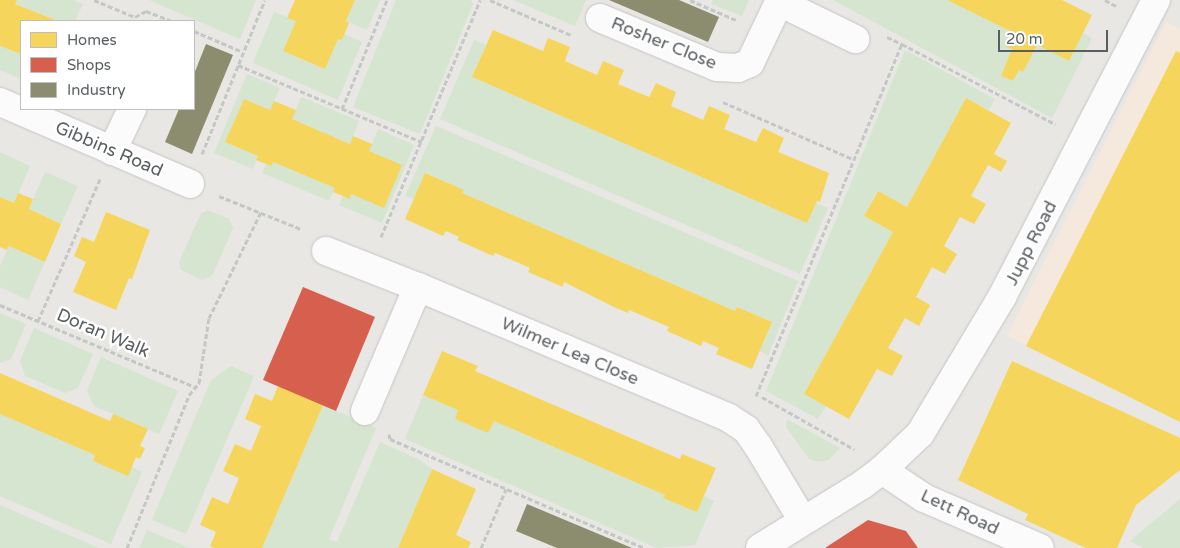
<!DOCTYPE html>
<html>
<head>
<meta charset="utf-8">
<style>
  body { margin:0 }
  #map { position:relative; width:1180px; height:548px; overflow:hidden; background:#e9e7e4; font-family:"Varela Round",sans-serif }
  div>[style] { position:absolute }
  [style*='--x'] { left:calc(var(--x)*1px); top:calc(var(--y)*1px); width:calc(var(--w)*1px); rotate:calc(var(--a)*1deg) }
  .commercial>* { inset:0; background:#f4e9dc }
  .green>* { inset:0; background:#d5e5cf }
  .homes>* { inset:0; background:#f6d55c }
  .shops>* { inset:0; background:#d6604d }
  .industry>* { inset:0; background:#8c8c6e }
  .path>* { height:3px; margin-top:-1.5px; transform-origin:0; background:repeating-linear-gradient(90deg,#c3c8c4 0 5px,transparent 0 7.5px) }
  .roads { filter:drop-shadow(0 0 1px #c4c5c5) drop-shadow(0 0 1px #c4c5c5) }
  .minor>* { height:28px; margin:-14px; padding:0 14px; transform-origin:14px; border-radius:14px; background:#fcfbfb }
  span { translate:-50% -50%; white-space:nowrap; text-align:center; line-height:1.15; -webkit-text-stroke:5px #fff; paint-order:stroke }
  .street-label { font-size:18px; color:#595e61 }
  .legend { position:absolute; left:20px; top:20px; width:175px; height:90px; box-sizing:border-box; background:#fff; border:1px solid #bdbfc0; margin:0; padding:6px 9px; list-style:none; font-size:15px; color:#595e61 }
  .legend li { display:flex; align-items:center; gap:10px; height:25px }
  .legend b { width:25px; border:1px solid #bdbfc0 }
  .scale { position:absolute; left:998px; top:30px; width:110px; height:22px; box-sizing:border-box; border:2px solid #595e61; border-top:0; padding-left:6px; font-size:15px; line-height:18px; white-space:nowrap; color:#595e61; -webkit-text-stroke:4px #fff; paint-order:stroke }
</style>
</head>
<body>
<div id="map">
  <div class="commercial">
    <div style="clip-path:polygon(1166px 22px,1180px 29px,1180px 422px,1007px 336px)"></div>
  </div>
  <div class="green">
    <div style="clip-path:polygon(17px 0,73px 0,83px 4px,75px 21px,59px 21px,15px 4px)"></div>
    <div style="clip-path:polygon(149px 0,256px 0,240px 39px)"></div>
    <div style="clip-path:polygon(355px 0,380px 0,367px 30px,346px 21px)"></div>
    <div style="clip-path:polygon(396px 0,471px 0,473px 4px,420px 134px,353px 107px)"></div>
    <div style="clip-path:polygon(513px 0,586px 0,575px 26px)"></div>
    <div style="clip-path:polygon(713px 0,749px 0,742px 16px,711px 4px)"></div>
    <div style="clip-path:polygon(833px 0,947px 0,1012px 32px,1005px 45px,1012px 49px,1001px 76px,1013px 81px,1019px 70px,1023px 72px,1037px 45px,1069px 61px,1083px 33px,1092px 38px,1052px 118px)"></div>
    <div style="clip-path:polygon(274px 12px,296px 21px,283px 51px,325px 69px,338px 39px,342px 40px,344px 34px,362px 42px,338px 100px,253px 63px)"></div>
    <div style="clip-path:polygon(474px 40px,486px 45px,472px 77px,807px 223px,816px 203px,828px 208px,800px 274px,440px 119px)"></div>
    <div style="clip-path:polygon(0 46px,21px 54px,21px 79px,0 70px)"></div>
    <div style="clip-path:polygon(905px 50px,995px 99px,989px 110px,966px 98px,907px 207px,877px 191px,864px 216px,893px 232px,804px 394px,826px 406px,818px 419px,766px 391px)"></div>
    <div style="clip-path:polygon(247px 74px,280px 88px,270px 110px,244px 99px,225px 142px,258px 156px,253px 169px,214px 153px)"></div>
    <div style="clip-path:polygon(301px 97px,359px 121px,350px 144px,292px 119px)"></div>
    <div style="clip-path:polygon(436px 126px,798px 281px,768px 356px,760px 351px,772px 322px,737px 307px,735px 311px,462px 193px,463px 190px,426px 173px,414px 199px,405px 196px)"></div>
    <div style="clip-path:polygon(378px 129px,414px 145px,382px 223px,339px 205px,343px 196px,350px 198px)"></div>
    <div style="clip-path:polygon(0 152px,30px 166px,14px 203px,0 197px)"></div>
    <div style="clip-path:polygon(273px 162px,335px 188px,329px 201px,262px 173px,266px 164px,272px 166px)"></div>
    <div style="clip-path:polygon(45px 172px,78px 186px,61px 224px,29px 209px)"></div>
    <div style="clip-path:polygon(208px 210px,229px 219px,233px 228px,212px 276px,202px 280px,181px 270px,179px 262px,201px 213px)"></div>
    <div style="clip-path:polygon(9px 246px,45px 262px,28px 300px,0 287px,0 266px)"></div>
    <div style="clip-path:polygon(0 313px,26px 324px,11px 359px,0 363px)"></div>
    <div style="clip-path:polygon(34px 328px,93px 354px,78px 388px,65px 393px,25px 376px,20px 361px)"></div>
    <div style="clip-path:polygon(101px 357px,178px 391px,159px 434px,94px 406px,87px 391px)"></div>
    <div style="clip-path:polygon(231px 366px,254px 376px,186px 534px,152px 520px,211px 380px)"></div>
    <div style="clip-path:polygon(423px 395px,458px 410px,455px 419px,488px 433px,494px 421px,665px 495px,664px 498px,697px 512px,704px 496px,714px 501px,695px 545px,657px 548px,405px 439px)"></div>
    <div style="clip-path:polygon(323px 405px,376px 428px,329px 539px,337px 542px,380px 442px,420px 460px,432px 469px,398px 548px,262px 548px)"></div>
    <div style="clip-path:polygon(0 414px,95px 455px,93px 461px,132px 467px,142px 472px,111px 544px,0 496px)"></div>
    <div style="clip-path:polygon(787px 419px,840px 448px,829px 460px,818px 462px,809px 459px,786px 427px)"></div>
    <div style="clip-path:polygon(1180px 499px,1180px 548px,1143px 548px,1130px 541px)"></div>
    <div style="clip-path:polygon(0 505px,99px 548px,0 548px)"></div>
    <div style="clip-path:polygon(147px 530px,190px 548px,139px 548px)"></div>
  </div>
  <div class="homes">
    <div style="clip-path:polygon(0 0,17px 0,15px 4px,58px 21px,21px 21px,21px 54px,0 46px)"></div>
    <div style="clip-path:polygon(295px 0,355px 0,346px 21px,349px 23px,342px 40px,338px 39px,325px 69px,283px 51px,296px 21px,287px 18px)"></div>
    <div style="clip-path:polygon(947px 0,1062px 0,1092px 15px,1069px 61px,1037px 45px,1023px 72px,1019px 70px,1013px 81px,1001px 76px,1012px 49px,1005px 46px,1012px 32px)"></div>
    <div style="clip-path:polygon(493px 30px,543px 51px,548px 38px,570px 47px,565px 61px,597px 75px,603px 61px,624px 70px,618px 84px,649px 97px,656px 83px,676px 92px,671px 106px,703px 120px,709px 106px,730px 115px,724px 129px,756px 142px,763px 128px,784px 138px,778px 152px,829px 173px,820px 202px,817px 201px,807px 223px,472px 77px)"></div>
    <div style="clip-path:polygon(1176px 51px,1180px 53px,1180px 422px,1026px 346px)"></div>
    <div style="clip-path:polygon(966px 98px,1011px 123px,994px 154px,1007px 161px,1001px 172px,988px 165px,971px 196px,986px 204px,974px 224px,960px 217px,944px 246px,957px 254px,945px 274px,932px 267px,916px 297px,930px 305px,919px 326px,905px 318px,888px 348px,903px 356px,892px 376px,877px 369px,849px 419px,804px 394px,893px 232px,864px 216px,878px 191px,907px 207px)"></div>
    <div style="clip-path:polygon(244px 99px,270px 110px,274px 101px,296px 110px,292px 119px,350px 144px,353px 136px,372px 144px,369px 151px,402px 165px,384px 208px,351px 194px,350px 199px,343px 196px,333px 192px,335px 188px,273px 162px,272px 166px,266px 164px,256px 160px,258px 156px,225px 142px)"></div>
    <div style="clip-path:polygon(425px 173px,464px 190px,462px 193px,735px 311px,737px 307px,772px 322px,752px 369px,716px 354px,719px 348px,703px 341px,701px 346px,667px 331px,669px 327px,629px 310px,628px 313px,616px 308px,564px 282px,563px 287px,528px 272px,530px 268px,512px 260px,495px 253px,493px 256px,457px 240px,459px 237px,446px 231px,443px 236px,405px 219px)"></div>
    <div style="clip-path:polygon(18px 193px,33px 199px,29px 209px,61px 224px,45px 262px,9px 246px,7px 250px,0 247px,0 197px,14px 203px)"></div>
    <div style="clip-path:polygon(106px 212px,150px 230px,132px 279px,129px 278px,116px 310px,73px 292px,86px 262px,74px 256px,82px 237px,94px 242px)"></div>
    <div style="clip-path:polygon(442px 351px,478px 366px,475px 371px,577px 415px,680px 459px,682px 454px,716px 468px,697px 512px,663px 498px,665px 495px,494px 421px,488px 433px,455px 419px,458px 410px,423px 395px)"></div>
    <div style="clip-path:polygon(1012px 361px,1180px 438px,1180px 470px,1136px 505px,1117px 548px,1086px 548px,1025px 520px,1028px 514px,958px 480px)"></div>
    <div style="clip-path:polygon(0 373px,110px 421px,113px 414px,148px 429px,140px 446px,145px 448px,140px 459px,136px 457px,128px 476px,93px 461px,95px 455px,0 414px)"></div>
    <div style="clip-path:polygon(278px 386px,323px 405px,262px 548px,214px 548px,210px 546px,216px 532px,200px 525px,212px 497px,228px 504px,239px 478px,223px 471px,235px 444px,251px 451px,261px 426px,245px 419px,255px 394px,272px 401px)"></div>
    <div style="clip-path:polygon(432px 469px,476px 489px,456px 535px,471px 542px,468px 548px,398px 548px)"></div>
  </div>
  <div class="shops">
    <div style="clip-path:polygon(303px 287px,375px 317px,336px 411px,263px 380px)"></div>
    <div style="clip-path:polygon(868px 520px,906px 531px,918px 548px,825px 548px)"></div>
  </div>
  <div class="industry">
    <div style="clip-path:polygon(609px 0,679px 0,719px 17px,708px 42px)"></div>
    <div style="clip-path:polygon(206px 44px,233px 55px,192px 154px,165px 142px,179px 109px,194px 109px,194px 74px)"></div>
    <div style="clip-path:polygon(527px 504px,632px 548px,557px 548px,516px 531px)"></div>
  </div>
  <div class="path">
    <div style="--x:94;--y:0;--w:44;--a:22.5"></div>
    <div style="--x:135;--y:17;--w:13;--a:-29"></div>
    <div style="--x:146;--y:11;--w:28;--a:21"></div>
    <div style="--x:490;--y:0;--w:88;--a:23.4"></div>
    <div style="--x:690;--y:0;--w:50;--a:23.5"></div>
    <div style="--x:1105;--y:0;--w:13;--a:29"></div>
    <div style="--x:194;--y:31;--w:53;--a:23.2"></div>
    <div style="--x:887;--y:37;--w:17;--a:25"></div>
    <div style="--x:238;--y:65;--w:199;--a:22.7"></div>
    <div style="--x:723;--y:102;--w:142;--a:23.7"></div>
    <div style="--x:342;--y:109;--w:118;--a:-67.6"></div>
    <div style="--x:202;--y:154;--w:166;--a:-67.8"></div>
    <div style="--x:219;--y:196;--w:88;--a:21.9"></div>
    <div style="--x:381;--y:237;--w:257;--a:-67.3"></div>
    <div style="--x:0;--y:305;--w:212;--a:22.8"></div>
    <div style="--x:38;--y:321;--w:155;--a:-66.4"></div>
    <div style="--x:756;--y:396;--w:381;--a:-67.5"></div>
    <div style="--x:902;--y:44;--w:173;--a:27.6"></div>
    <div style="--x:762;--y:397;--w:106;--a:29.5"></div>
    <div style="--x:389;--y:434;--w:5;--a:79"></div>
    <div style="--x:390;--y:439;--w:276;--a:23.2"></div>
    <div style="--x:127;--y:548;--w:165;--a:-67.9"></div>
    <div style="--x:189;--y:395;--w:16;--a:-50"></div>
    <div style="--x:199;--y:383;--w:66;--a:-81.3"></div>
    <div style="--x:209;--y:318;--w:118;--a:-63.9"></div>
    <div style="--x:481;--y:548;--w:64;--a:-67"></div>
  </div>
  <div class="roads">
    <div class="minor">
      <div style="--x:779;--y:2;--w:85;--a:26"></div>
      <div style="--x:600;--y:18;--w:127;--a:22.7"></div>
      <div style="--x:717;--y:67;--w:21;--a:3"></div>
      <div style="--x:738;--y:68;--w:13;--a:-23"></div>
      <div style="--x:750;--y:63;--w:70;--a:-64.5"></div>
      <div style="--x:0;--y:102;--w:207;--a:23.3"></div>
      <div style="--x:112;--y:151;--w:47;--a:-64.5"></div>
      <div style="--x:326;--y:251;--w:99;--a:21.4"></div>
      <div style="--x:418;--y:287;--w:337;--a:22.8"></div>
      <div style="--x:729;--y:418;--w:20;--a:33"></div>
      <div style="--x:746;--y:429;--w:21;--a:55"></div>
      <div style="--x:758;--y:446;--w:87;--a:59"></div>
      <div style="--x:365;--y:411;--w:135;--a:-66.9"></div>
      <div style="--x:882;--y:470;--w:50;--a:33.7"></div>
      <div style="--x:924;--y:498;--w:126;--a:23.3"></div>
      <div style="--x:760;--y:548;--w:120;--a:-31.7"></div>
      <div style="--x:862;--y:485;--w:25;--a:-37"></div>
      <div style="--x:882;--y:470;--w:52;--a:-43.5"></div>
      <div style="--x:920;--y:434;--w:160;--a:-59.1"></div>
      <div style="--x:1002;--y:297;--w:335;--a:-62.6"></div>
    </div>
  </div>
  <div class="street-label">
    <span style="left:664px;top:43px;rotate:22deg">Rosher Close</span>
    <span style="left:109px;top:149px;rotate:23deg">Gibbins Road</span>
    <span style="left:1031px;top:243px;rotate:-63deg">Jupp Road</span>
    <span style="left:103px;top:333px;rotate:23deg">Doran Walk</span>
    <span style="left:570px;top:351px;rotate:23deg">Wilmer Lea Close</span>
    <span style="left:960px;top:512px;rotate:25deg">Lett Road</span>
  </div>
  <ul class="legend">
  <li><b style="height:14px;background:#f6d55c"></b>Homes</li>
  <li><b style="height:14px;background:#d6604d"></b>Shops</li>
  <li><b style="height:14px;background:#8c8c6e"></b>Industry</li>
  </ul>
  <div class="scale">20 m</div>
</div>
</body>
</html>
